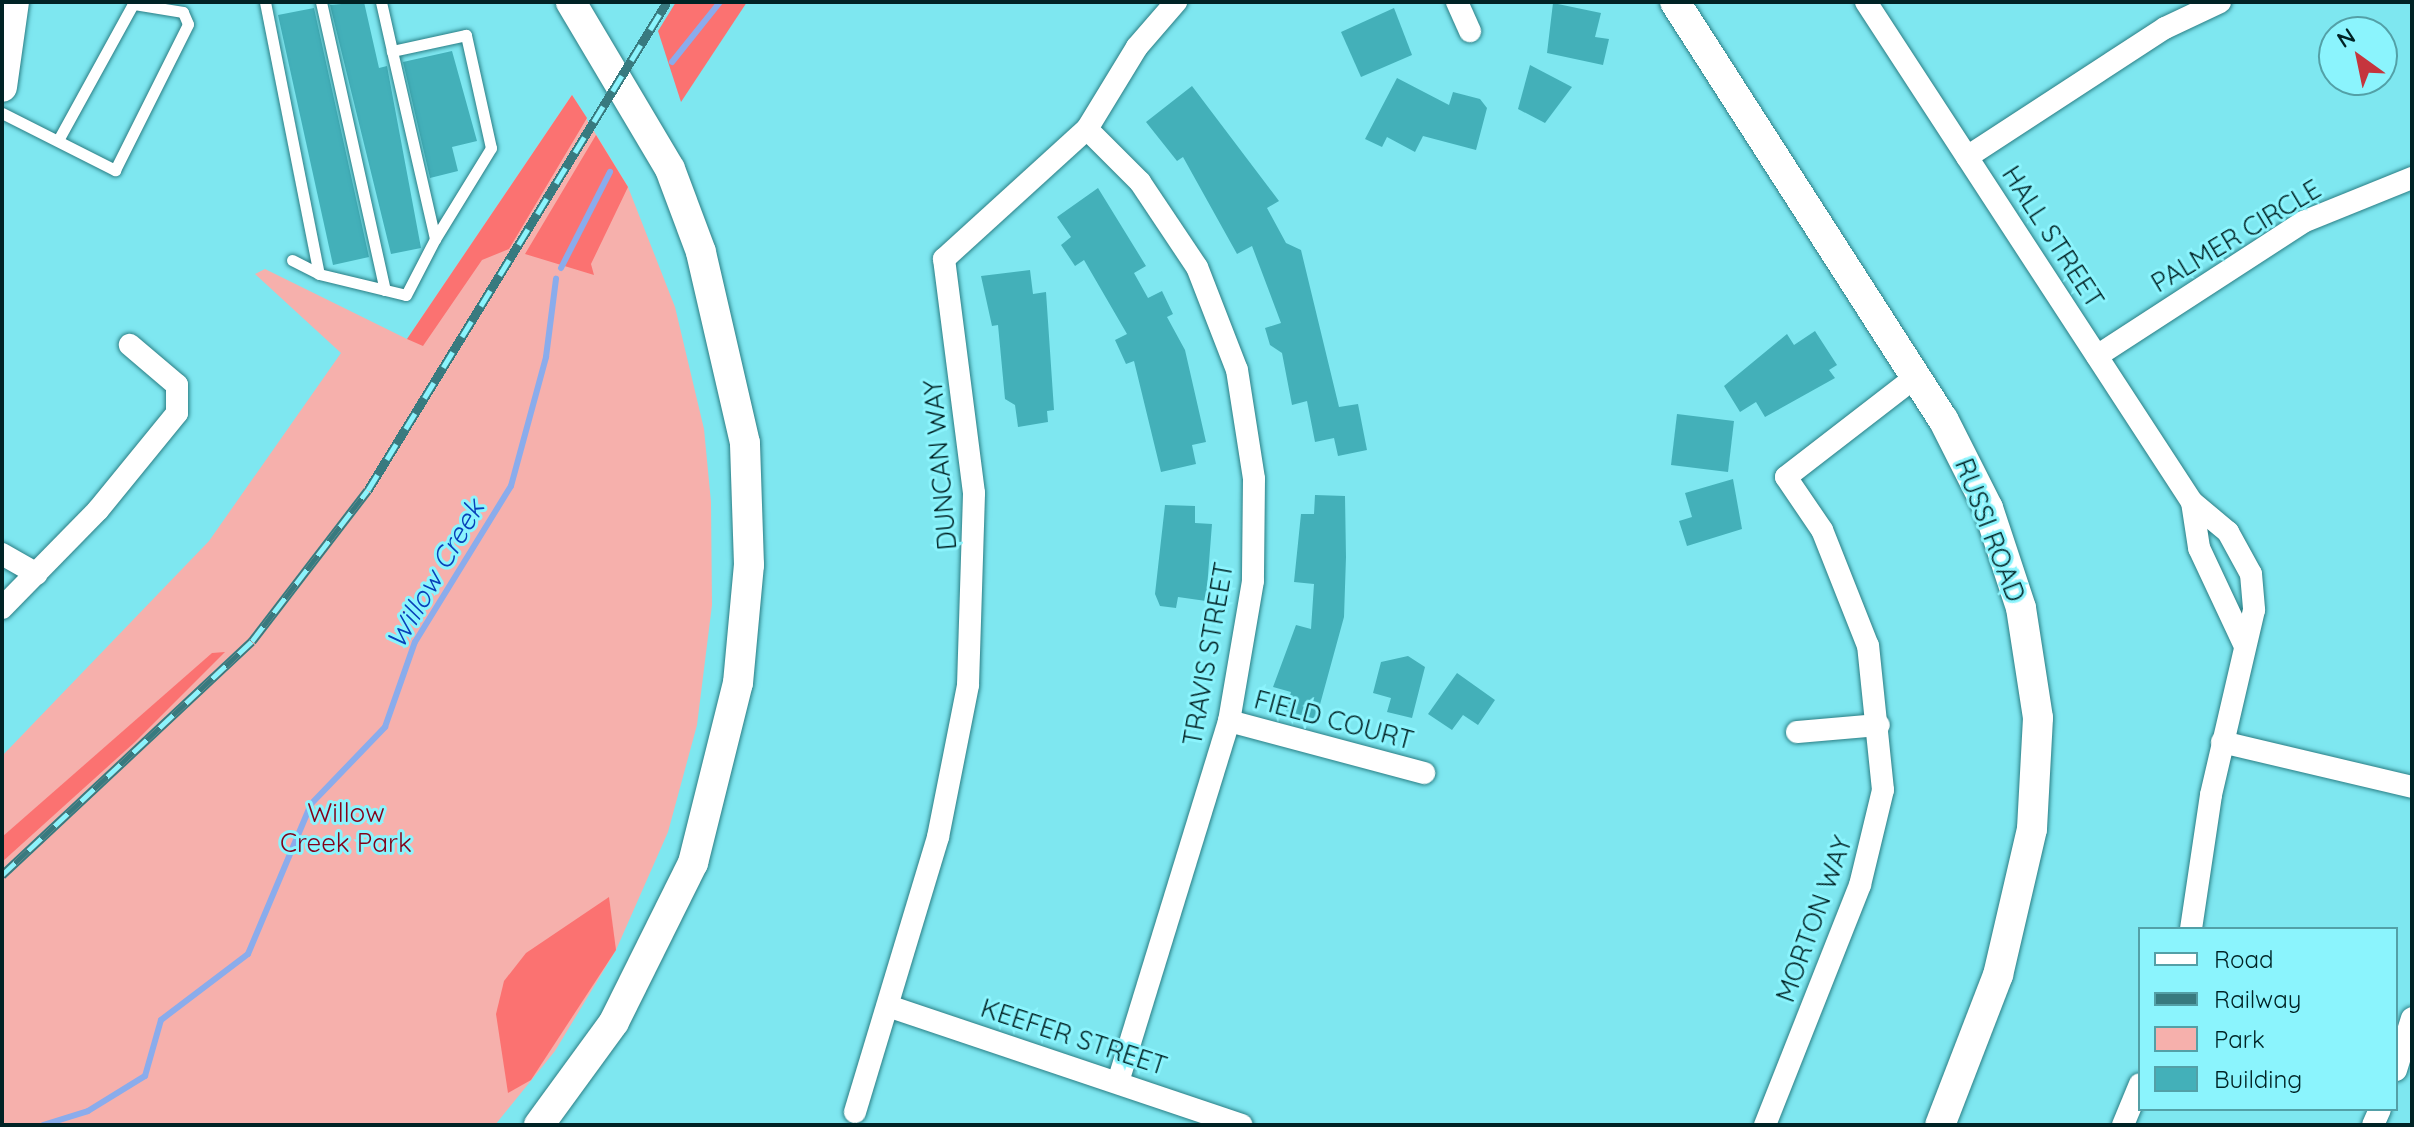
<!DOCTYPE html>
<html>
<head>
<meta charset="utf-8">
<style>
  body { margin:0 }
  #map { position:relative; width:2414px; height:1127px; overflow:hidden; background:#7ee7f0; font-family:Quicksand,sans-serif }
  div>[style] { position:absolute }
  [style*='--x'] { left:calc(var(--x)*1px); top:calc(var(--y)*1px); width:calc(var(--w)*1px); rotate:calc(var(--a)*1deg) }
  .green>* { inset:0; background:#f6b0ac }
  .forest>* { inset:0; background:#fb7271 }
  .stream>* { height:6px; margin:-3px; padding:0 3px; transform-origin:3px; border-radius:3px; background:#8aacec }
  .building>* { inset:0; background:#43b0b9 }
  .roads { filter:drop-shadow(0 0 2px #2b7e85) drop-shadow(0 0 2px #2b7e85) }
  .lane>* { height:11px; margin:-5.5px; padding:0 5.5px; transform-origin:5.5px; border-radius:5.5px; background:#fff }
  .street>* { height:22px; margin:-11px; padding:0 11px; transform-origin:11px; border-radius:11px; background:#fff }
  .secondary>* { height:30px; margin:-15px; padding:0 15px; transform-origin:15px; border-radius:15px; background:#fff }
  .rail>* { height:9px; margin-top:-4.5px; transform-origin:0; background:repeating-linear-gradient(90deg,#8bf4fd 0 18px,#387a7f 0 36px); box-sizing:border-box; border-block:2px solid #387a7f }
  span { translate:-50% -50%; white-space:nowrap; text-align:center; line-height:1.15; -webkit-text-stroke:6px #8bf4fd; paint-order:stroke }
  .street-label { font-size:26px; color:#002325 }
  .park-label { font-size:26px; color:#850018 }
  .water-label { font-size:28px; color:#0841b9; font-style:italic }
  .frame { position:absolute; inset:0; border:4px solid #002325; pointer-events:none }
  .legend { position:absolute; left:2138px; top:927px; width:260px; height:184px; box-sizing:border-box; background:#8bf4fd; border:2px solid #53a0a7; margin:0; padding:10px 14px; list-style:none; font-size:24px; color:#002325 }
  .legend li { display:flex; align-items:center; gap:16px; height:40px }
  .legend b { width:40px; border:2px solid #53a0a7 }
  .north { position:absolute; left:2318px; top:16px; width:80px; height:80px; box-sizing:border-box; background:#8bf4fd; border:2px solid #53a0a7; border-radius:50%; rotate:327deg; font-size:22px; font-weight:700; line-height:32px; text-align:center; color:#002325 }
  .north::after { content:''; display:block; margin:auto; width:28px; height:36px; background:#c5353d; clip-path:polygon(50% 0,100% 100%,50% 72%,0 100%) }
</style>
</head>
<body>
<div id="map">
  <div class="green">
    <div style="clip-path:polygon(572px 95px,628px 187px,675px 307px,704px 429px,711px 502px,712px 605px,697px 725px,668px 832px,616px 950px,555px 1051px,495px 1125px,2px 1125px,2px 756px,209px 541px,341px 353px,255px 274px,265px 269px,407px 339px)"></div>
  </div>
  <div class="forest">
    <div style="clip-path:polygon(676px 2px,747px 2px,681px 102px,658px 31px)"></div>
    <div style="clip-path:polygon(572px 95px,587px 118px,509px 249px,482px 260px,423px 346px,407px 339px)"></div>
    <div style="clip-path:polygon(596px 135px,628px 187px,591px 264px,594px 275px,525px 254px)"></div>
    <div style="clip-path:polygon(225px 652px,135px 742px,2px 862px,2px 837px,212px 653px)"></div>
    <div style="clip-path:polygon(609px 897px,616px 950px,531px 1080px,508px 1093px,496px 1014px,504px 981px,526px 953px)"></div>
  </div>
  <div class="stream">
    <div style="--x:672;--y:62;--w:77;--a:-51.3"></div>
    <div style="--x:561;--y:268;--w:108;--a:-63"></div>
    <div style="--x:43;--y:1125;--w:47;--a:-17.3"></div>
    <div style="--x:88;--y:1111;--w:67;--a:-31.6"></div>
    <div style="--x:145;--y:1076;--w:58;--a:-74.1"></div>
    <div style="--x:161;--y:1020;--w:109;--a:-37.2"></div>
    <div style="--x:248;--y:954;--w:163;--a:-67.2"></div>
    <div style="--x:311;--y:804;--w:107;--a:-46.1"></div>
    <div style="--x:385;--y:727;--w:90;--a:-70.6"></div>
    <div style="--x:415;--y:642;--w:183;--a:-58.4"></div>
    <div style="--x:511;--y:486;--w:134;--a:-74.8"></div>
    <div style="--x:546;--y:357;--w:79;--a:-82.7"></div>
  </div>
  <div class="building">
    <div style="clip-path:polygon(364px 2px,379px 68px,387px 66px,421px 248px,391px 254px,330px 5px)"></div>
    <div style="clip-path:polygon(1553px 3px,1601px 13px,1595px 37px,1609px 39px,1603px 65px,1547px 53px)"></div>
    <div style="clip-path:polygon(314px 8px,369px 257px,333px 265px,278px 15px)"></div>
    <div style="clip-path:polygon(1394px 8px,1412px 55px,1361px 77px,1341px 32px)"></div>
    <div style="clip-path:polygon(452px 51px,477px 141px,452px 147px,458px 171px,430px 178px,403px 62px)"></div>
    <div style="clip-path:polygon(1530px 65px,1572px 87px,1545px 123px,1518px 109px)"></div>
    <div style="clip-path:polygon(1397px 78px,1449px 105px,1453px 92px,1480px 99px,1487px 108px,1476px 150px,1423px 136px,1415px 152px,1387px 137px,1382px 147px,1365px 139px)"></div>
    <div style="clip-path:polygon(1192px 86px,1279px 201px,1267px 208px,1286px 243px,1301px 250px,1339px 407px,1358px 404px,1367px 450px,1338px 456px,1334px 438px,1315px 442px,1307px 401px,1292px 405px,1282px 353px,1270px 345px,1265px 328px,1281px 323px,1252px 246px,1237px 254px,1183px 157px,1177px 161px,1146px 122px)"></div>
    <div style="clip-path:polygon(1098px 188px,1146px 266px,1134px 273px,1148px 298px,1162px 291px,1173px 314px,1167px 317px,1185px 350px,1206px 442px,1192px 445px,1196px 464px,1161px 472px,1134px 361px,1126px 364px,1115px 340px,1127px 334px,1084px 260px,1075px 266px,1061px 245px,1071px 237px,1057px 217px)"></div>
    <div style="clip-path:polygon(1030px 270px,1033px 294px,1046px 292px,1054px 410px,1047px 411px,1048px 422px,1018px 427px,1015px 405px,1005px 399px,998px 325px,992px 326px,981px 276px)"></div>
    <div style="clip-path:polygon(1815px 331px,1837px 365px,1829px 370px,1835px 378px,1765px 417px,1756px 402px,1740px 412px,1724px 386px,1787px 334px,1794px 345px)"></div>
    <div style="clip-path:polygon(1677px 414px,1734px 421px,1728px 472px,1671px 465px)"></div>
    <div style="clip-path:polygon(1733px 479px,1742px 529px,1687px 546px,1679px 521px,1692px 517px,1685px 493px)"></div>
    <div style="clip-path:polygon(1315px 495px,1345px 496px,1346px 557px,1344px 617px,1316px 719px,1286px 711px,1291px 692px,1273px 687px,1296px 625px,1311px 629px,1314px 584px,1294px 582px,1301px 514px,1314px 514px)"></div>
    <div style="clip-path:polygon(1165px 505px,1195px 506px,1195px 523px,1212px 524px,1206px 601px,1178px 597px,1176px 608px,1160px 606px,1155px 594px)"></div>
    <div style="clip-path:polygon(1408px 656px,1425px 667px,1412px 718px,1387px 712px,1391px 698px,1373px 693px,1381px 662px)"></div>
    <div style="clip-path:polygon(1457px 673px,1495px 700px,1478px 725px,1463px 715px,1452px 730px,1428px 714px)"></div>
  </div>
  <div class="roads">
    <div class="lane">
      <div style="--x:265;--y:2;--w:277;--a:78.8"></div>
      <div style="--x:319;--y:274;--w:89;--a:13.6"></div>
      <div style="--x:406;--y:295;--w:63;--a:-62.6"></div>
      <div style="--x:321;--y:2;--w:295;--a:77.5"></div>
      <div style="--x:381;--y:2;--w:50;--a:77.3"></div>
      <div style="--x:392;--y:51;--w:193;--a:77.1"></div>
      <div style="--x:435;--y:239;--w:107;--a:-58.4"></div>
      <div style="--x:491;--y:148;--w:116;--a:-102.5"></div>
      <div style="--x:466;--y:35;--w:76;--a:167.8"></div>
      <div style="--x:2;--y:113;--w:127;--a:26.8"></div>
      <div style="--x:115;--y:170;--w:163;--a:-63.4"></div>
      <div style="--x:188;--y:24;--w:13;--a:-113"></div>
      <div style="--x:183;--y:12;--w:51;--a:-170.9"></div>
      <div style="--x:133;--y:4;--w:152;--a:118.8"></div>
      <div style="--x:292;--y:260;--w:30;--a:27"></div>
    </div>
    <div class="street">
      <div style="--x:1457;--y:2;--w:32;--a:66"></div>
      <div style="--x:1866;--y:2;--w:597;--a:56.9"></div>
      <div style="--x:2192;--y:502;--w:47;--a:39.8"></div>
      <div style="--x:2228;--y:532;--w:48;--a:61.3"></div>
      <div style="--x:2251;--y:574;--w:36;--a:85"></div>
      <div style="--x:2254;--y:610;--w:190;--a:103.1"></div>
      <div style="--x:2211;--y:795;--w:135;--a:98.5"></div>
      <div style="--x:1087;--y:129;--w:75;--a:45"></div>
      <div style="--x:1140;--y:182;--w:102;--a:56.2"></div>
      <div style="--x:1197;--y:267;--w:110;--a:68.8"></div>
      <div style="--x:1237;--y:370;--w:110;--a:81.1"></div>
      <div style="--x:1254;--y:479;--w:102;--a:90.6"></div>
      <div style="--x:1253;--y:581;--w:142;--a:99.7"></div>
      <div style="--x:1229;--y:721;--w:375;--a:107.1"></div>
      <div style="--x:1967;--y:157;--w:236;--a:-33.1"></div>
      <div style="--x:2165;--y:28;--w:61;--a:-25.3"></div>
      <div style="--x:2097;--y:356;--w:246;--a:-33"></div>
      <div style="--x:2303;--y:222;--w:118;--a:-22"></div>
      <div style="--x:2192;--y:502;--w:47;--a:81.3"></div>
      <div style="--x:2199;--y:548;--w:106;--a:64.9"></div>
      <div style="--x:2;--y:554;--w:40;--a:29.7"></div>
      <div style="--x:2;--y:608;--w:137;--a:-45.6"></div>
      <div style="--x:98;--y:510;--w:125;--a:-50.8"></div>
      <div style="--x:177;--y:413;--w:28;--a:-90"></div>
      <div style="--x:177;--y:385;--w:62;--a:-139.6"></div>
      <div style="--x:1229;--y:721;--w:202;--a:14.9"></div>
      <div style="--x:1797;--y:732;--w:82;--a:-4.9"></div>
      <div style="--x:2222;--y:742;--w:195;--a:13.3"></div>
      <div style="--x:888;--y:1006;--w:373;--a:18.6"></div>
      <div style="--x:2396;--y:1070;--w:54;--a:-72.9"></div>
      <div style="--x:855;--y:1112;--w:287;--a:-73.2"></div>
      <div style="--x:938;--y:837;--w:155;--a:-78.8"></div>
      <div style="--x:968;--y:685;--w:192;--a:-88.2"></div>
      <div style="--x:974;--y:493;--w:236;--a:-97.3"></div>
      <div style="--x:944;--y:259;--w:193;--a:-42.3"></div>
      <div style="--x:1087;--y:129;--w:96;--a:-58.6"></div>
      <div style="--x:1137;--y:47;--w:60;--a:-49.1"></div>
      <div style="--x:1765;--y:1125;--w:258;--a:-68.4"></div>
      <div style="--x:1860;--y:885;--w:98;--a:-76.4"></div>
      <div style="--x:1883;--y:790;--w:145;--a:-95.9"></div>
      <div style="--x:1868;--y:646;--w:125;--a:-111.6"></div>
      <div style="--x:1822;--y:530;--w:64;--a:-124.2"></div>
      <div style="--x:1786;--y:477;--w:162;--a:-37.7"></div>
      <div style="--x:2123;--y:1125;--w:44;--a:-67.5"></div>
      <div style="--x:2373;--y:1125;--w:17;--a:-66"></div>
    </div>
    <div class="secondary">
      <div style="--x:1675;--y:2;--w:496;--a:57.3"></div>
      <div style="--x:1943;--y:419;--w:100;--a:63.2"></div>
      <div style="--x:1988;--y:508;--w:105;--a:71.7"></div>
      <div style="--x:2021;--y:608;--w:111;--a:81.2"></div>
      <div style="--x:2038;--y:718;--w:111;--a:93.1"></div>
      <div style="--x:2032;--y:829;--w:150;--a:103.1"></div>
      <div style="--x:1998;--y:975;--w:161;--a:111.1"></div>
      <div style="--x:2;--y:87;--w:86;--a:-82"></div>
      <div style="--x:539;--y:1125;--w:127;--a:-53.9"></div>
      <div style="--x:614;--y:1022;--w:178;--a:-63.6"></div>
      <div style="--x:693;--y:863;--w:186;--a:-76"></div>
      <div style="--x:738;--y:683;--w:119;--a:-84.7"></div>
      <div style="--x:749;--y:565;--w:122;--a:-91.9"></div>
      <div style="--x:745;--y:443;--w:196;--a:-103"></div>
      <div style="--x:701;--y:252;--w:89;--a:-110.5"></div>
      <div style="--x:670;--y:169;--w:194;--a:-120.7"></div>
    </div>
  </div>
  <div class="rail">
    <div style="--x:2;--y:875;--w:342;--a:-43.1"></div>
    <div style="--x:252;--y:641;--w:190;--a:-52.5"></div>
    <div style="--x:368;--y:490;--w:572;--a:-58.5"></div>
  </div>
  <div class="street-label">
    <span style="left:2236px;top:236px;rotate:-31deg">PALMER CIRCLE</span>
    <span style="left:2053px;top:237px;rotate:57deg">HALL STREET</span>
    <span style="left:940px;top:465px;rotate:-95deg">DUNCAN WAY</span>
    <span style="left:1990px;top:530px;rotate:69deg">RUSSI ROAD</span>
    <span style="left:1208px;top:654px;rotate:-80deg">TRAVIS STREET</span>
    <span style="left:1334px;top:720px;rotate:15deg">FIELD COURT</span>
    <span style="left:1814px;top:919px;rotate:-70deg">MORTON WAY</span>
    <span style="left:1074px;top:1037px;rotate:18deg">KEEFER STREET</span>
  </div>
  <div class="park-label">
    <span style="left:346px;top:828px">Willow<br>Creek Park</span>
  </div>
  <div class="water-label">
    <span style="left:435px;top:574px;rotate:-60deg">Willow Creek</span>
  </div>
  <div class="frame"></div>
  <ul class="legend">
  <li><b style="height:10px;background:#fff"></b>Road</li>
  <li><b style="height:10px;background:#387a7f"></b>Railway</li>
  <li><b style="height:22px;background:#f6b0ac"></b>Park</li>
  <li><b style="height:22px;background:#43b0b9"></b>Building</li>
  </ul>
  <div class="north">N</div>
</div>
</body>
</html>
